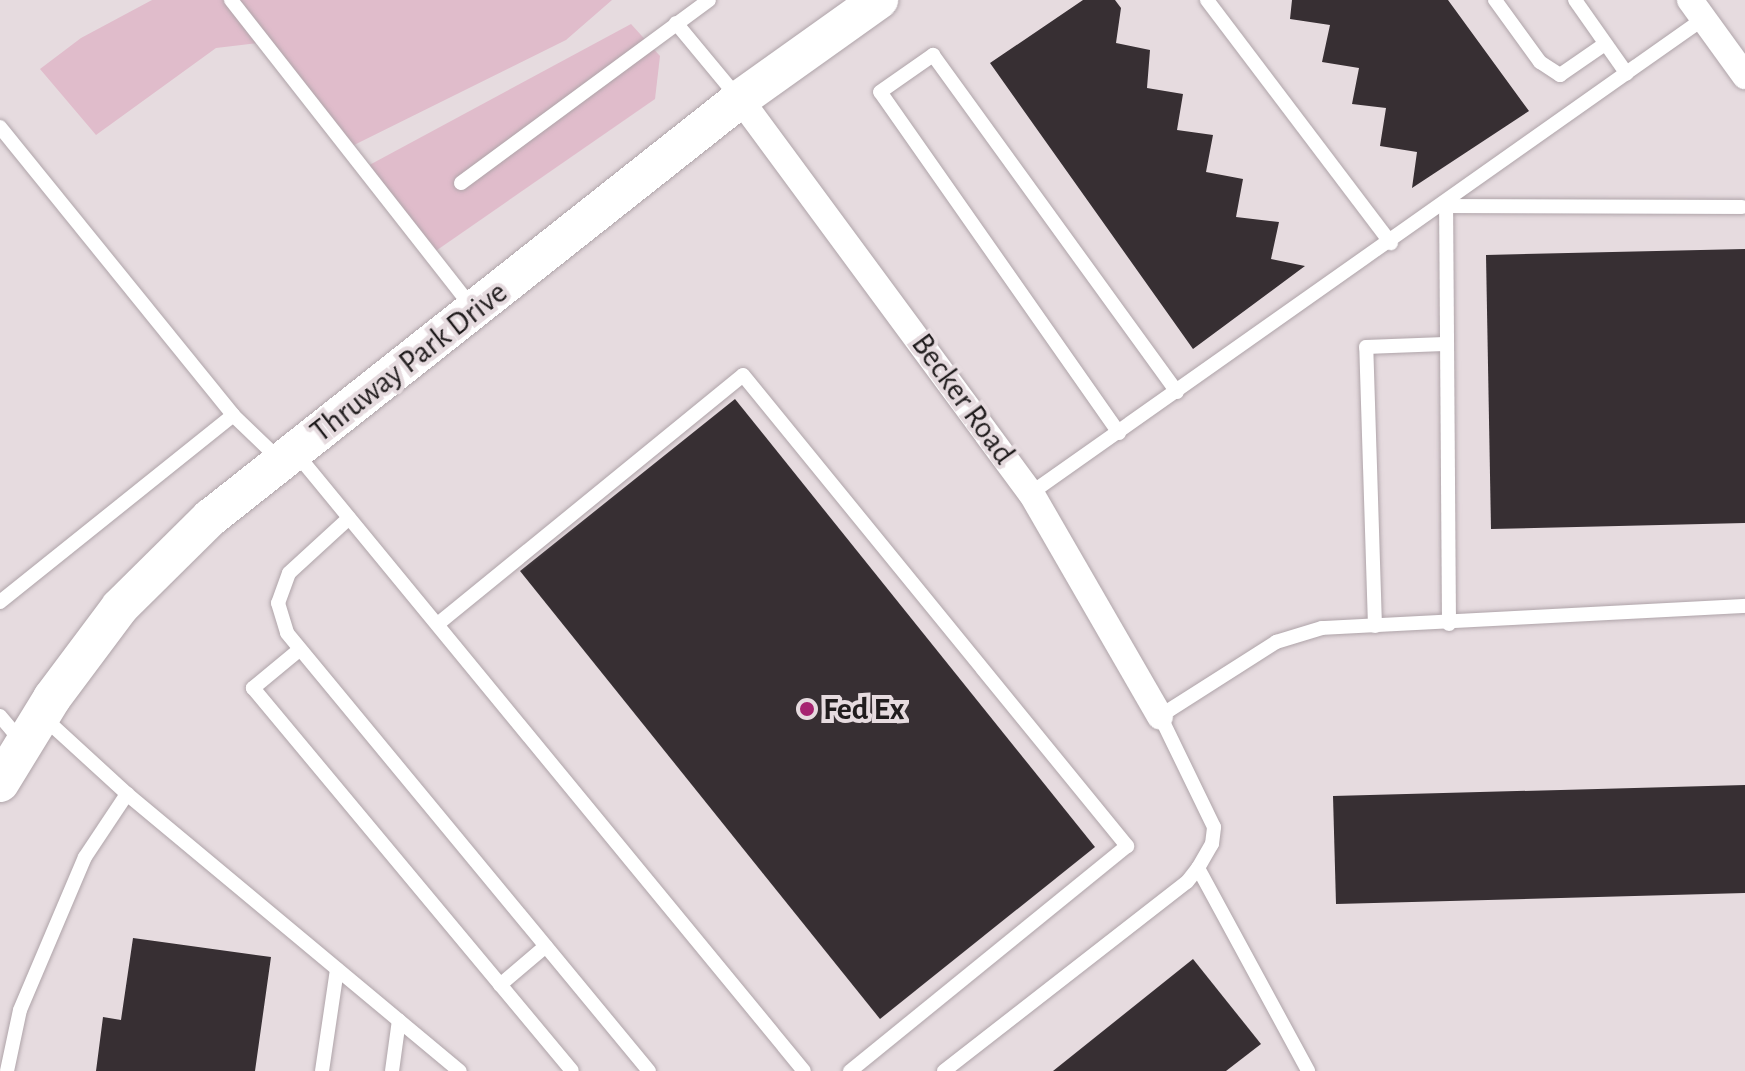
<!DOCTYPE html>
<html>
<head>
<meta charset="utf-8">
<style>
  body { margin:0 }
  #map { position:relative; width:1745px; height:1071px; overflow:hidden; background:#e6dbdf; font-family:"Alegreya Sans",sans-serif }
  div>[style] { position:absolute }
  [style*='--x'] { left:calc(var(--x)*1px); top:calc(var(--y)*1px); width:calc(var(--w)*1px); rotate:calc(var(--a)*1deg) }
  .green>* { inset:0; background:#e0bccb }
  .building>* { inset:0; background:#372f33 }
  .roads { filter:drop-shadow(0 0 2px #afa4a9) drop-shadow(0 0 2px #afa4a9) }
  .service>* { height:14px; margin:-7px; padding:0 7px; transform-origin:7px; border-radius:7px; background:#fff }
  .minor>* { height:26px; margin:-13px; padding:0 13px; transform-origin:13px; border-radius:13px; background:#fff }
  .secondary>* { height:38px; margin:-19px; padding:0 19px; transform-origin:19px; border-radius:19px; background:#fff }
  .dots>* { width:22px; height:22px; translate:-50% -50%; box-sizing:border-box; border:4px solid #e6dbdf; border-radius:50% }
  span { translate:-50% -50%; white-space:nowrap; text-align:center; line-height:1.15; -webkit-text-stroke:8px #e6dbdf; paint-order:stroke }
  .street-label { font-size:32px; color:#201c1d }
  .poi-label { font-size:32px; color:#201c1d; font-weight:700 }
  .left { translate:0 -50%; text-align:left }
</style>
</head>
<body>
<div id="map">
  <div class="green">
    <div style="clip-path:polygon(152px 0,612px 0,566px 40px,348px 148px,258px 43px,216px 48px,96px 135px,40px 69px,81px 38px)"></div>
    <div style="clip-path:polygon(631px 24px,660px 56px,655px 99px,427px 257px,362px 169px)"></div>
  </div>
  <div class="building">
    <div style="clip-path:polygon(1083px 0,1115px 0,1121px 8px,1116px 43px,1150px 50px,1147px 88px,1183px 94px,1177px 130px,1213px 135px,1206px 172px,1243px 179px,1236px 217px,1279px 222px,1271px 259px,1305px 266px,1193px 349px,990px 63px)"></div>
    <div style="clip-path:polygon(1292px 0,1448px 0,1529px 111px,1412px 188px,1417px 152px,1380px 146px,1386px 108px,1352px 104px,1359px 68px,1322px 62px,1330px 25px,1290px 19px)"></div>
    <div style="clip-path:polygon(1745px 249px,1745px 523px,1491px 529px,1486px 255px)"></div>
    <div style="clip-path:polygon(735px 399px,1095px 847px,880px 1019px,520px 571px)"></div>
    <div style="clip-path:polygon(1745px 785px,1745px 893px,1336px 904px,1333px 796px)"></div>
    <div style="clip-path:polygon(133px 938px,271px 957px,255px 1071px,96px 1071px,103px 1017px,121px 1020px)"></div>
    <div style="clip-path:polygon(1193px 959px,1261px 1044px,1226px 1071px,1053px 1071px)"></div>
  </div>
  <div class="roads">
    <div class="service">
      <div style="--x:231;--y:0;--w:390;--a:51.9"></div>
      <div style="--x:1207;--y:0;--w:305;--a:52.9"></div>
      <div style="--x:1495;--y:0;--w:77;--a:54"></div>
      <div style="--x:1540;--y:62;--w:24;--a:33"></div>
      <div style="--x:1560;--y:75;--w:55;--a:-34.6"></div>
      <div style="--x:1575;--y:0;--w:90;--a:54.9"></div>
      <div style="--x:676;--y:23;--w:99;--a:50.3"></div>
      <div style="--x:0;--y:127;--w:370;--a:51"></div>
      <div style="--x:233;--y:415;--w:65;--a:43.8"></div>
      <div style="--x:461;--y:183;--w:308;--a:-36.4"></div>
      <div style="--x:1119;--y:433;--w:416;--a:-125"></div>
      <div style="--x:880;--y:92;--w:65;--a:-34.9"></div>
      <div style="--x:933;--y:55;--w:416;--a:54.1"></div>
      <div style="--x:295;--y:452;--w:801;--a:50.57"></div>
      <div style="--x:1031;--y:493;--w:822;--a:-35.2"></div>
      <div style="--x:349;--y:518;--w:81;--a:137.5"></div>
      <div style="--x:289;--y:573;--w:32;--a:110"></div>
      <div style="--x:278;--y:603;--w:31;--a:73"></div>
      <div style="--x:287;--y:633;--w:568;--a:50.43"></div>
      <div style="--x:0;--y:602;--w:299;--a:-38.7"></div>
      <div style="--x:439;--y:623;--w:392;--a:-39.2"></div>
      <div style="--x:743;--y:375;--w:608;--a:50.81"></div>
      <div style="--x:1127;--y:846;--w:357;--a:140.9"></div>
      <div style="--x:1449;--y:624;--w:418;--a:-90.4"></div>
      <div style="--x:1446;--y:206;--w:296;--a:0.2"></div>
      <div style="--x:1375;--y:626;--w:279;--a:-91.8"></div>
      <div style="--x:1366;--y:347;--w:78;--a:-2.2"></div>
      <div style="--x:299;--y:650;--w:60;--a:140.4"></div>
      <div style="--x:253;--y:688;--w:498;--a:50.2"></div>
      <div style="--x:0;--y:716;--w:33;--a:50"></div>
      <div style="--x:42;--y:716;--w:115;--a:42.5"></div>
      <div style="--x:127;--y:794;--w:433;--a:39.8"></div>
      <div style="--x:1198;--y:868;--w:231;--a:61.5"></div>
      <div style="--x:500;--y:985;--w:60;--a:-40.3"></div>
      <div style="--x:7;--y:1071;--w:62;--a:-78"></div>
      <div style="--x:20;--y:1010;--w:166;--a:-67"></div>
      <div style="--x:85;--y:857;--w:76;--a:-56.3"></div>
      <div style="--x:322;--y:1071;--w:103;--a:-81.6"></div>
      <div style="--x:392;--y:1071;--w:51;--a:-82.2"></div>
      <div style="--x:944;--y:1071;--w:308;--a:-37.9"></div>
      <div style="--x:1187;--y:882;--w:18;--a:-52"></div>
      <div style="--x:1198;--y:868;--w:28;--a:-60"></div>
      <div style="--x:1212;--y:844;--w:17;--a:-83"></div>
      <div style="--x:1214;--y:827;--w:123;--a:-115.9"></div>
      <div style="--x:1160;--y:716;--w:138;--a:-32.5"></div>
      <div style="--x:1276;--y:642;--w:48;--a:-16.9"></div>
      <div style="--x:1322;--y:628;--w:424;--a:-3"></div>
    </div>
    <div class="minor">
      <div style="--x:1690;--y:0;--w:94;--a:54.1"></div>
      <div style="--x:740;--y:99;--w:490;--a:53.6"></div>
      <div style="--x:1031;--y:493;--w:258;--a:60"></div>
    </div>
    <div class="secondary">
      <div style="--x:0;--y:783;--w:100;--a:-58.5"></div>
      <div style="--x:52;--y:698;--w:114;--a:-53.2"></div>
      <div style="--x:120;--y:607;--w:127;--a:-44.7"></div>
      <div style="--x:210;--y:518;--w:676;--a:-38.33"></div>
      <div style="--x:740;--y:99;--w:171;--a:-35.5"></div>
    </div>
  </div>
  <div class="dots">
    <div style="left:807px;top:709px;background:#a62370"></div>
  </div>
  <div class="street-label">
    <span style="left:409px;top:362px;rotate:-38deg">Thruway Park Drive</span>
    <span style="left:963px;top:399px;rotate:54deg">Becker Road</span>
  </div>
  <div class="poi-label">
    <span class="left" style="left:823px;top:709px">Fed Ex</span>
  </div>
</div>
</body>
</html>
